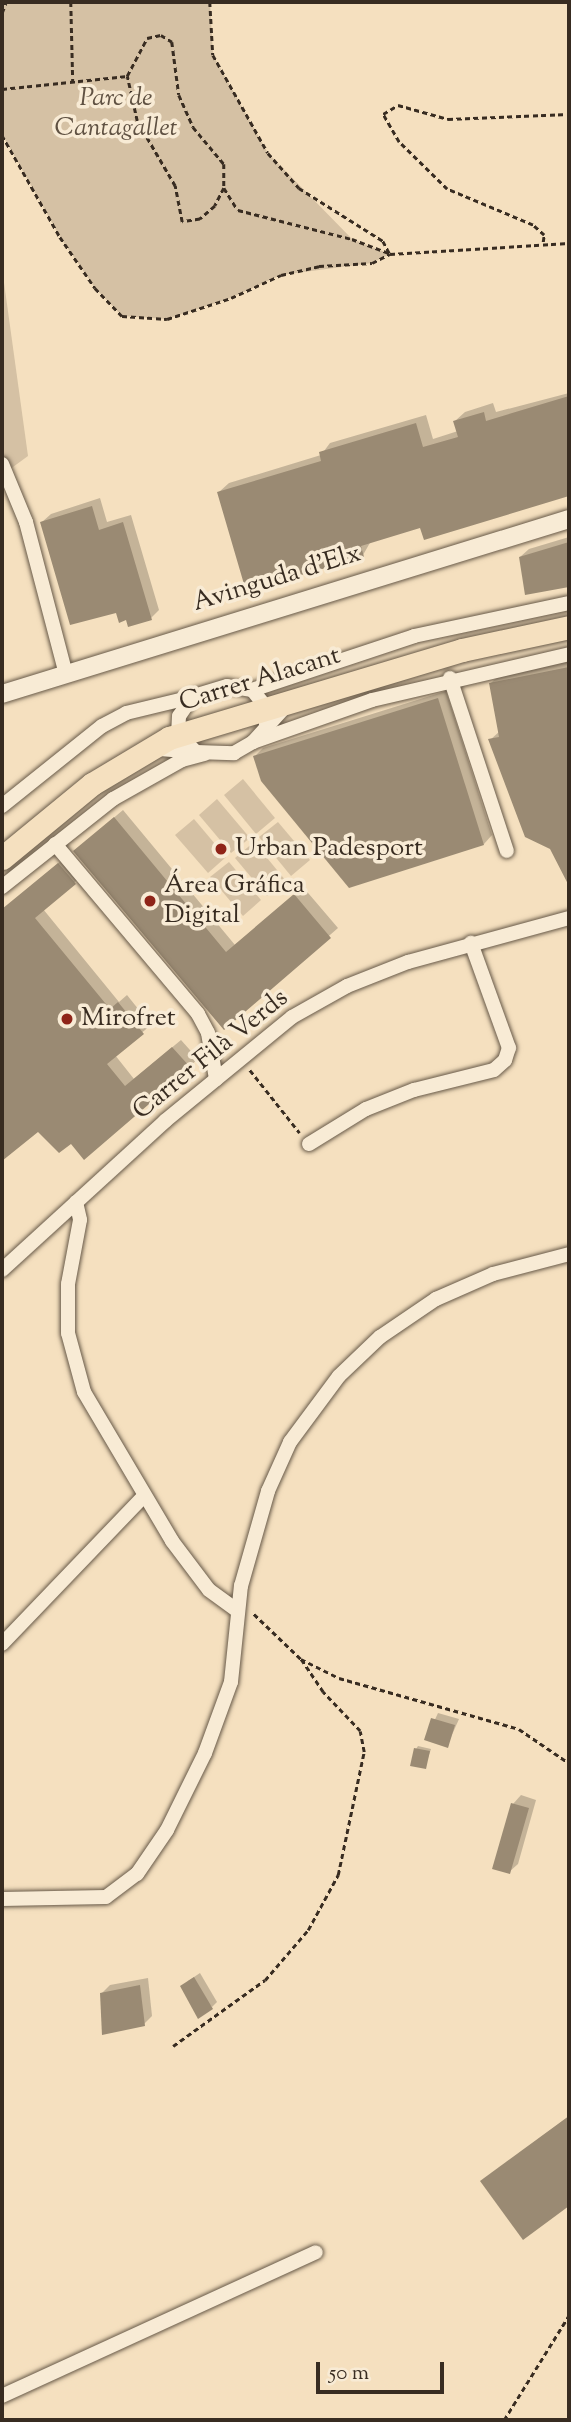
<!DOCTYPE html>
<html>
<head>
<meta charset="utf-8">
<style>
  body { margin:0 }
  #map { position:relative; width:571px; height:2422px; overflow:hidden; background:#f5e0bf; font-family:"Sorts Mill Goudy",serif }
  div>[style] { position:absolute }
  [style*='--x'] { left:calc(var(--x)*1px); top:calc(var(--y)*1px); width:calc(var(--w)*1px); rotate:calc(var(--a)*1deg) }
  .green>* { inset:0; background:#d5c1a4 }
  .shadow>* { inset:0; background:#0003 }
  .building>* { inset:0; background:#9a8a73 }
  .path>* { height:2.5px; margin-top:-1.25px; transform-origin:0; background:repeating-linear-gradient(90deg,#382c21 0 5px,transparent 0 8.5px) }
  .roads { filter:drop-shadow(0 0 2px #675948) drop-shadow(0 0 2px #675948) }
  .minor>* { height:14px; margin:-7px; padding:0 7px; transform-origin:7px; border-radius:7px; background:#f8ebd5 }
  .tertiary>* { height:18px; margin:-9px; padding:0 9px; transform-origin:9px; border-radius:9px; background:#f8ebd5 }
  .primary>* { height:23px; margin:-11.5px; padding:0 11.5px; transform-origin:11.5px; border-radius:11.5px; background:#f5e0bf }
  .dots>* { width:19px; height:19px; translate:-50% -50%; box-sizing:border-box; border:4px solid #f8ebd5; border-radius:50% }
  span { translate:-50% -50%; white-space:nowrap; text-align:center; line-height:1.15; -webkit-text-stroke:7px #f8ebd5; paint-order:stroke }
  .park-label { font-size:26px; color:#5f5142; font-style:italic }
  .street-label { font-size:26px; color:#382c21 }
  .poi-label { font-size:26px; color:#382c21 }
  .left { translate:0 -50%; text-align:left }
  .frame { position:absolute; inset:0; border:4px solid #382c21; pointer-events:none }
  .scale { position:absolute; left:316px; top:2362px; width:128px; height:32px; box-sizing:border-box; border:4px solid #382c21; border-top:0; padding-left:9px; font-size:21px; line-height:24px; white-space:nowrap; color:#382c21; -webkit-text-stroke:5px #f8ebd5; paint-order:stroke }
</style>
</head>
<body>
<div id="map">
  <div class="green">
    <div style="clip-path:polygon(2px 2px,210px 2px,213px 55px,268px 153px,352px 239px,390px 254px,372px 263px,281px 275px,231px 298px,167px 319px,122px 316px,95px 288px,60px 237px,2px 134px)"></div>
    <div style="clip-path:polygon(2px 268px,28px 456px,2px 475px)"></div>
    <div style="clip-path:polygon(243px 779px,275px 818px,256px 834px,224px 795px)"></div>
    <div style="clip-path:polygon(217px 799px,250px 838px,231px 853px,199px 815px)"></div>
    <div style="clip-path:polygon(194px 819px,226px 857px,208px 873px,175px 835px)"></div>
    <div style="clip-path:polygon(278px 822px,310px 860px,291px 876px,259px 837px)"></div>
    <div style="clip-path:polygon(254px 842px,286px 881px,267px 896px,235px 858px)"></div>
    <div style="clip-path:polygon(229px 862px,261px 900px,243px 916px,210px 877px)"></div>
  </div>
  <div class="shadow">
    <div style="clip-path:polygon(569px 393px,569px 495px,425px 538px,422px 526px,371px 541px,363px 555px,219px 492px,229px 483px,321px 455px,330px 443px,426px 415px,433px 439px,458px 431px,455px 421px,465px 412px,493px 403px,496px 412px)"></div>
    <div style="clip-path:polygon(100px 498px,107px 522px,131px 515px,159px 610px,151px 618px,127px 618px,117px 610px,42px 522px,51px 514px)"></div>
    <div style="clip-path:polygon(569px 537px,569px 585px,526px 593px,520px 557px,529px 549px)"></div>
    <div style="clip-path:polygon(569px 661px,569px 866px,561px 867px,490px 740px,500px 731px,491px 683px,499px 675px)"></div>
    <div style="clip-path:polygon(446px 691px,492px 835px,484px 844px,255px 756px,263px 748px)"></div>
    <div style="clip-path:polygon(123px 810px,235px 945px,303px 887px,338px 928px,224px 1027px,84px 843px)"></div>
    <div style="clip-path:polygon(67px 856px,83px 875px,43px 909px,119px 1002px,127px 995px,151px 1025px,115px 1055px,134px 1079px,181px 1040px,198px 1059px,85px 1158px,71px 1141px,38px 1129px,2px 1159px,2px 910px)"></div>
    <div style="clip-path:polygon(438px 1713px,459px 1719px,447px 1746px,426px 1739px)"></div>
    <div style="clip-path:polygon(418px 1746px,431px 1749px,425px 1767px,416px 1749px)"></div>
    <div style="clip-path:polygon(521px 1795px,536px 1800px,518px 1864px,509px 1872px,513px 1804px)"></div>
    <div style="clip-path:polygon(200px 1973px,217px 2002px,212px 2007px,188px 1981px)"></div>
    <div style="clip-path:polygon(148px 1978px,152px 2016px,144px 2024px,102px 1993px,110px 1985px)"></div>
    <div style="clip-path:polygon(569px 2116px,569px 2204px,523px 2238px,482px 2181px)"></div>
  </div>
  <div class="building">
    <div style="clip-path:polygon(569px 396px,569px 496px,424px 540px,420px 528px,361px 546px,364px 557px,246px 591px,217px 492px,321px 461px,319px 452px,416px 423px,423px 447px,458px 437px,453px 421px,484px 412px,486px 421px)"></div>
    <div style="clip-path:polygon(92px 506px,99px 530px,123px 522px,152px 620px,128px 627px,126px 620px,119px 623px,116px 613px,70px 625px,40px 522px)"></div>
    <div style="clip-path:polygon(569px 542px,569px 587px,525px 595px,519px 557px)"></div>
    <div style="clip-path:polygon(569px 667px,569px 886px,550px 849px,525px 837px,488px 739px,499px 737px,489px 683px)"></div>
    <div style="clip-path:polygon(438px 698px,484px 845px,349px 888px,261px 781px,253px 756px)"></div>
    <div style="clip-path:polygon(114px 817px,226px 952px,294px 894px,331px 938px,224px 1030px,73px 851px)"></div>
    <div style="clip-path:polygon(58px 863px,76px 884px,35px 918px,110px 1009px,118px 1002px,144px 1034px,107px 1064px,125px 1086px,172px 1047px,191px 1068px,84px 1160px,71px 1144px,59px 1153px,38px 1132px,2px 1161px,2px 909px)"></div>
    <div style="clip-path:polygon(431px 1718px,455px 1725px,448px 1748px,424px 1740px)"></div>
    <div style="clip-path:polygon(414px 1748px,430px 1751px,426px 1769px,410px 1766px)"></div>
    <div style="clip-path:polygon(511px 1803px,529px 1808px,510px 1874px,492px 1869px)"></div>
    <div style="clip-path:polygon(194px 1977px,213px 2009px,198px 2019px,180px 1986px)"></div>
    <div style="clip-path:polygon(140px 1985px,145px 2026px,102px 2035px,100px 1993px)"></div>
    <div style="clip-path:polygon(569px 2116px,569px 2206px,523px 2240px,480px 2181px)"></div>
  </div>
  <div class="path">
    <div style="--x:71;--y:2;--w:80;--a:88.6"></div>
    <div style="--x:210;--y:2;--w:53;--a:86.8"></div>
    <div style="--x:213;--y:55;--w:112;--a:60.7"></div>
    <div style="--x:268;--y:153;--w:47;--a:48.5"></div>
    <div style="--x:299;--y:188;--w:99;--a:32.2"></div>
    <div style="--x:383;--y:241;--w:15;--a:62"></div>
    <div style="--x:2;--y:13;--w:12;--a:-70"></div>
    <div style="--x:161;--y:35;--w:13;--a:32"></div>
    <div style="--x:172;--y:42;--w:53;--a:82.5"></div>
    <div style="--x:179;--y:95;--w:35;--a:66"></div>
    <div style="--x:193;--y:127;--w:48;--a:50"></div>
    <div style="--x:224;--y:164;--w:24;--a:90"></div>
    <div style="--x:224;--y:188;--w:20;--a:117"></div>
    <div style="--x:215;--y:206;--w:20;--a:139"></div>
    <div style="--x:200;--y:219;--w:18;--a:171"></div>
    <div style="--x:182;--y:222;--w:37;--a:-101"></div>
    <div style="--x:175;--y:186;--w:75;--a:-120.3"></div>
    <div style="--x:137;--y:121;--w:46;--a:-102.5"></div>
    <div style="--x:127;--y:76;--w:43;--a:-62.2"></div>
    <div style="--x:147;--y:38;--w:14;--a:-12"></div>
    <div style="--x:2;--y:89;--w:126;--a:-5.9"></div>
    <div style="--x:2;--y:135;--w:117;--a:60.4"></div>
    <div style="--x:60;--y:237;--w:62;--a:55.5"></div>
    <div style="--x:95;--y:288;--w:39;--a:46"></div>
    <div style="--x:122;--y:316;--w:45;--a:3.8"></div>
    <div style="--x:167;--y:319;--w:67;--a:-18.2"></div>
    <div style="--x:231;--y:298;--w:55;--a:-24.7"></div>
    <div style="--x:281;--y:275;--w:39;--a:-13"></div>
    <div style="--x:319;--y:266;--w:53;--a:-3.2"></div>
    <div style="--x:372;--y:263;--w:20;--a:-27"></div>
    <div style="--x:390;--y:254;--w:179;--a:-3.5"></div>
    <div style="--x:224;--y:188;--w:26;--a:58"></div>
    <div style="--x:238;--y:210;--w:118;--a:14.3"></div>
    <div style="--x:352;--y:239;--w:39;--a:21"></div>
    <div style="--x:543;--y:242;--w:7;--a:-82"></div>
    <div style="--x:544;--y:235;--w:15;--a:-138"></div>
    <div style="--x:533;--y:225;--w:93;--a:-157.3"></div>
    <div style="--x:447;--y:189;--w:67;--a:-135.6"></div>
    <div style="--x:399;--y:142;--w:32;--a:-120"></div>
    <div style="--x:383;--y:114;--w:17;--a:-31"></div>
    <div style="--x:398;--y:105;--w:52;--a:15.6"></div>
    <div style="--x:448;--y:119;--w:121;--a:-2.4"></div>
    <div style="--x:250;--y:1070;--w:80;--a:51.6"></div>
    <div style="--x:254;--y:1614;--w:65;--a:43.8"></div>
    <div style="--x:301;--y:1659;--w:42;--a:26.6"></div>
    <div style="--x:339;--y:1678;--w:187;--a:15.8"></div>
    <div style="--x:519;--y:1729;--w:60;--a:34.2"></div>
    <div style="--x:173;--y:2046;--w:113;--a:-35.7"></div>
    <div style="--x:265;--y:1980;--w:66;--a:-49.3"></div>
    <div style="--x:308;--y:1930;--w:63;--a:-61.4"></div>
    <div style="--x:338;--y:1875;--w:126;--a:-78.1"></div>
    <div style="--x:364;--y:1752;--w:21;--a:-101"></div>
    <div style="--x:360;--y:1731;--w:54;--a:-133.5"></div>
    <div style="--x:323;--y:1692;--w:40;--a:-124"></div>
    <div style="--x:504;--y:2420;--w:123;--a:-58.2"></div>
  </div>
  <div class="roads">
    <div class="minor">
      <div style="--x:2;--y:464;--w:63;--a:67.5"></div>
      <div style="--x:26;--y:522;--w:154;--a:75.3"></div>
      <div style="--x:450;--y:678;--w:182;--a:71.8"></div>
      <div style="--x:252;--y:690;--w:171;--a:-18.4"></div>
      <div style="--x:414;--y:636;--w:158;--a:-12"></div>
      <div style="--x:266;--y:725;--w:18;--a:-90"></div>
      <div style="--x:266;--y:707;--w:22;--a:-129"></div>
      <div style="--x:252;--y:690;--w:25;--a:-171"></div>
      <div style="--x:227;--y:686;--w:37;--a:163"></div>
      <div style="--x:192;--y:697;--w:23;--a:124"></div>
      <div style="--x:179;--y:716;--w:18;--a:93"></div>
      <div style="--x:178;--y:734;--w:25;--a:45"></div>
      <div style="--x:196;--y:752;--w:38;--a:2"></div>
      <div style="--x:234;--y:753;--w:22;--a:-30"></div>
      <div style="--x:253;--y:742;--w:47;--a:-47.6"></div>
      <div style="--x:253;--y:742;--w:126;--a:-19.4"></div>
      <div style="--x:372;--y:700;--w:202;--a:-13.1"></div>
      <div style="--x:149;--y:748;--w:46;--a:5"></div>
      <div style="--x:2;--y:806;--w:128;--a:-38.7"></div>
      <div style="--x:102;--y:726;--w:27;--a:-28"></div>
      <div style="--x:126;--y:713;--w:68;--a:-13.6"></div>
      <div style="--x:55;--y:844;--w:222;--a:49.9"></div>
      <div style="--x:198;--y:1014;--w:21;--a:62"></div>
      <div style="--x:208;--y:1033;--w:47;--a:80.1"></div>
      <div style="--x:2;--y:887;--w:142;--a:-38.4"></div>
      <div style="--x:113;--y:799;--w:79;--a:-29.5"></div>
      <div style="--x:182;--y:760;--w:24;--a:-15"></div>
      <div style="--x:309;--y:1144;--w:67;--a:-31.6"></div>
      <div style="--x:366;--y:1109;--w:52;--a:-21.6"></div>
      <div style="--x:414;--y:1090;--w:82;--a:-14"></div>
      <div style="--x:494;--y:1070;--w:15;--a:-42"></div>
      <div style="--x:505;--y:1060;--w:13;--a:-72"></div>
      <div style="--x:509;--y:1048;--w:112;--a:-109.9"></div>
      <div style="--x:76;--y:1202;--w:18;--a:77"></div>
      <div style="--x:80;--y:1220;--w:65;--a:100.6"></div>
      <div style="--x:68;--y:1284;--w:49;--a:90"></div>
      <div style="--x:68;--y:1333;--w:61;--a:74.8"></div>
      <div style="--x:84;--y:1392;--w:173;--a:59.4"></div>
      <div style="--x:172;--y:1541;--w:61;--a:52.9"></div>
      <div style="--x:209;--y:1590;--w:34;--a:36"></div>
      <div style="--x:2;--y:1270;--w:221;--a:-42.4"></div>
      <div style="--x:165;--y:1121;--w:164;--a:-39.3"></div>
      <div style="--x:292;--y:1017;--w:63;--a:-29.4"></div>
      <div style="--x:347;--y:986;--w:66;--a:-21.5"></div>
      <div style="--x:408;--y:962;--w:167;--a:-15.3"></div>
      <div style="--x:2;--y:1644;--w:204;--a:-46.2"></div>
      <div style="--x:2;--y:1899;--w:104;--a:-1.1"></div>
      <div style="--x:106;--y:1897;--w:39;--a:-37"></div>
      <div style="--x:137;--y:1874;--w:53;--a:-55.7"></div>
      <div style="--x:167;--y:1830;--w:86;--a:-63.7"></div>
      <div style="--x:205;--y:1753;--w:76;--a:-69.9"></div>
      <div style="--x:231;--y:1682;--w:97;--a:-84.1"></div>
      <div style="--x:241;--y:1586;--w:99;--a:-74.1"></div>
      <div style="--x:268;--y:1491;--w:54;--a:-65.8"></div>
      <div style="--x:290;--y:1442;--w:82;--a:-53.4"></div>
      <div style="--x:339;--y:1376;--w:57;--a:-43.6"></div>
      <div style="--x:380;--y:1337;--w:68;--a:-34.2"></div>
      <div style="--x:436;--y:1299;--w:62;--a:-23.7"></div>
      <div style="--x:493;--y:1274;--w:79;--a:-14.7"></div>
      <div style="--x:2;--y:2396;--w:345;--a:-24.6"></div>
    </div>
    <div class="tertiary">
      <div style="--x:2;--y:694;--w:593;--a:-17.15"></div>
    </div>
    <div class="primary">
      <div style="--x:2;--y:858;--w:117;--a:-39.4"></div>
      <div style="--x:92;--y:784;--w:90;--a:-30.9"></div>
      <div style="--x:169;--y:738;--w:306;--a:-16.7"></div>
      <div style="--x:462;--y:650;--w:109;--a:-12.1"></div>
    </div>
  </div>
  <div class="dots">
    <div style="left:221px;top:849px;background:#8f2418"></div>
    <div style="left:150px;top:901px;background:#8f2418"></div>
    <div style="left:67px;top:1019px;background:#8f2418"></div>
  </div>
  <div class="park-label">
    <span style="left:116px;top:114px">Parc de<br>Cantagallet</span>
  </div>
  <div class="street-label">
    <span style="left:277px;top:579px;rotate:-17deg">Avinguda d'Elx</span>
    <span style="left:260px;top:680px;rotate:-17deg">Carrer Alacant</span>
    <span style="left:211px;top:1055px;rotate:-39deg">Carrer Filà Verds</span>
  </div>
  <div class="poi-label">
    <span class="left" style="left:235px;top:849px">Urban Padesport</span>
    <span class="left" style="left:164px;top:901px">Área Gráfica<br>Digital</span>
    <span class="left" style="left:81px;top:1019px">Mirofret</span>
  </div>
  <div class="frame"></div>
  <div class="scale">50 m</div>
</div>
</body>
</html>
